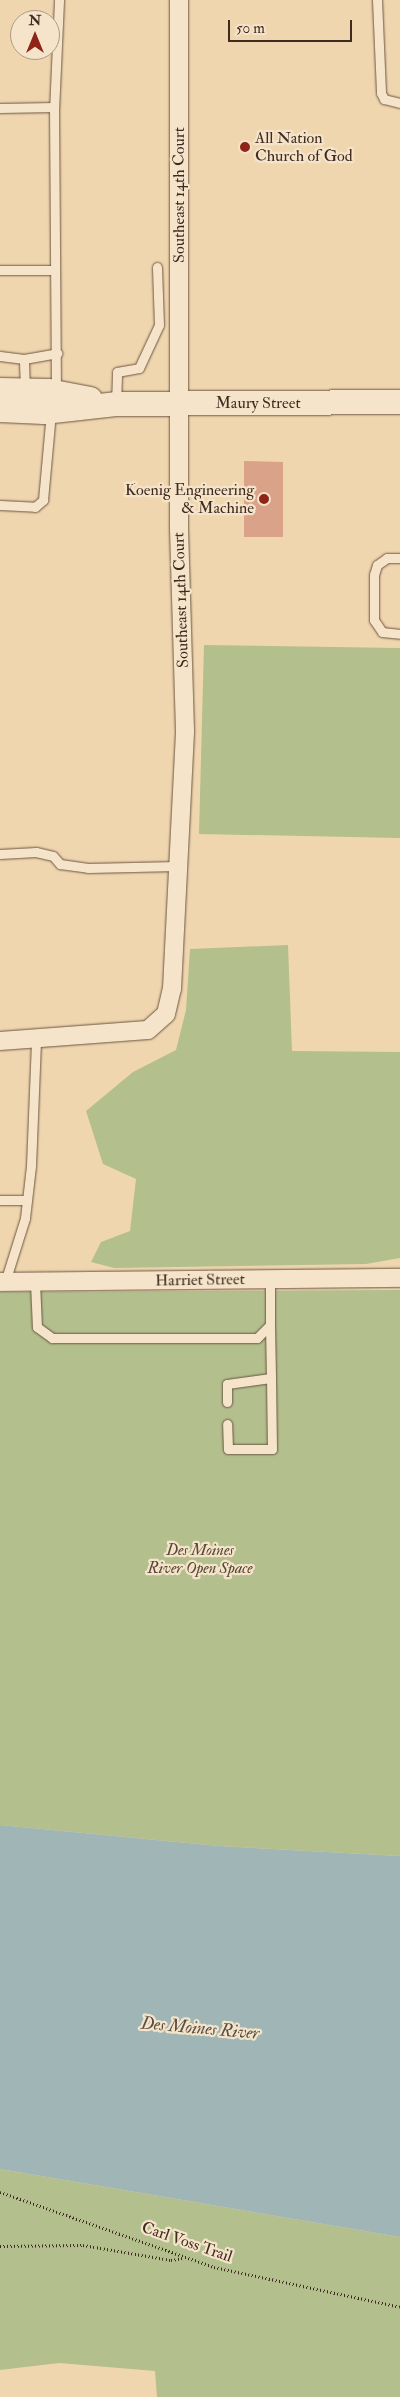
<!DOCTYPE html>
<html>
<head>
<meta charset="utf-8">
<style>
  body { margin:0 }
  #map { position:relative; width:400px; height:2397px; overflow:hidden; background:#f0d6ae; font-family:"IM FELL Double Pica",serif }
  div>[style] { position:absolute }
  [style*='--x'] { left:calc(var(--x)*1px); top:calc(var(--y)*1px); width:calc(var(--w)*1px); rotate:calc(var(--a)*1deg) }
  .green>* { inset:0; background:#b4bf8e }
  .water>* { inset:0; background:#a0b6b6 }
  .building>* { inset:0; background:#daa289 }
  .path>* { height:3px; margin-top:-1.5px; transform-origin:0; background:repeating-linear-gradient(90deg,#3f2b20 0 1px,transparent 0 3.5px) }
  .roads { filter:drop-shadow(0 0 1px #6b5644) drop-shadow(0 0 1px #6b5644) }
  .service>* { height:9px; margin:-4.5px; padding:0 4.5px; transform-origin:4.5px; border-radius:4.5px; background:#f5e4ca }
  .minor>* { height:18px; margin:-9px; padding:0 9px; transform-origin:9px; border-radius:9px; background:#f5e4ca }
  .secondary>* { height:24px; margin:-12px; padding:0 12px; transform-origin:12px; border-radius:12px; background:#f5e4ca }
  .dots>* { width:14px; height:14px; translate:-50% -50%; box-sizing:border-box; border:2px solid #f5e4ca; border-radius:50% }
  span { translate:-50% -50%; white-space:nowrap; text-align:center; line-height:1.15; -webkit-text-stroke:4.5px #f5e4ca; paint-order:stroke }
  .poi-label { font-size:16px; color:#3f2b20 }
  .left { translate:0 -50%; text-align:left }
  .right { translate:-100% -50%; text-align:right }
  .street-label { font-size:16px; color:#3f2b20 }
  .park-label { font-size:16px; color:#564936; font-style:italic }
  .water-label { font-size:18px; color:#574e46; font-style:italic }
  .north { position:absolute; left:10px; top:10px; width:50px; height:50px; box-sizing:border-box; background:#f5e4ca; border:1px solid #ac9a86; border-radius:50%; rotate:0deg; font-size:14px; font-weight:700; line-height:20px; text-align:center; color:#3f2b20 }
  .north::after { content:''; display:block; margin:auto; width:18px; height:22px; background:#8f2418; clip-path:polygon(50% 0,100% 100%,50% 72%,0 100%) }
  .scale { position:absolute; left:228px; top:20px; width:124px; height:22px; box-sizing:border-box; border:2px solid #3f2b20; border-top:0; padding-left:6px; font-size:15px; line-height:18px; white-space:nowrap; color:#3f2b20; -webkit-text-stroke:4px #f5e4ca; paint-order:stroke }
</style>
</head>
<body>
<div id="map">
  <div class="green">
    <div style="clip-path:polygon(204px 645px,400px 648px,400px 838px,199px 834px)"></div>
    <div style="clip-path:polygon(288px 945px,292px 1051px,400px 1052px,400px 1258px,366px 1264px,114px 1268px,91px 1262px,101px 1242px,130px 1231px,136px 1179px,103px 1164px,86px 1111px,133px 1072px,176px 1050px,186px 1010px,190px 949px)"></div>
    <div style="clip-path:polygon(400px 1290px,400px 1856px,219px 1846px,0 1825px,0 1292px)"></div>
    <div style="clip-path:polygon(0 2169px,400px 2237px,400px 2397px,157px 2397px,155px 2371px,59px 2363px,0 2370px)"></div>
  </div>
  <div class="water">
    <div style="clip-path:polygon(0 1825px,219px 1846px,400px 1856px,400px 2237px,0 2169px)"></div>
  </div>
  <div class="building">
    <div style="clip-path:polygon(244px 461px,283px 462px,283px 537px,244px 537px)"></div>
  </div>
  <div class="path">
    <div style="--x:0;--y:2192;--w:227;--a:19.3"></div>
    <div style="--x:214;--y:2267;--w:190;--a:12.1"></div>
    <div style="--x:0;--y:2246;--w:83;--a:-0.7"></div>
    <div style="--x:83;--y:2245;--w:89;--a:9.7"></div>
    <div style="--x:171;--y:2260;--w:12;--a:-9"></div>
  </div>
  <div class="roads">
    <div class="service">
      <div style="--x:377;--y:0;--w:93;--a:87.5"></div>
      <div style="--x:381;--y:93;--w:7;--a:63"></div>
      <div style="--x:384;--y:99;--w:16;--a:14"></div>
      <div style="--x:0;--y:108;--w:54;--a:-1.1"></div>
      <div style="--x:0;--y:270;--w:55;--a:0"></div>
      <div style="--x:0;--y:356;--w:24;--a:7"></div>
      <div style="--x:25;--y:390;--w:31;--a:-92"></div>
      <div style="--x:24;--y:359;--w:34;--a:-10"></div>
      <div style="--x:56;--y:392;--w:281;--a:-90.4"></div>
      <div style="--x:54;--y:111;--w:111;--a:-87.4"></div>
      <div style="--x:116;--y:404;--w:32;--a:-88"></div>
      <div style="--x:117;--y:372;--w:22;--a:-10"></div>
      <div style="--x:139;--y:368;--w:47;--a:-65.1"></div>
      <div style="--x:159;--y:325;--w:58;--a:-92"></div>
      <div style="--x:0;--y:505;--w:35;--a:3"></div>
      <div style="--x:35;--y:507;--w:11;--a:-41"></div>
      <div style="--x:43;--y:500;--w:88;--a:-84.8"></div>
      <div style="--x:400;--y:558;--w:13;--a:180"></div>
      <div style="--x:387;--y:558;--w:12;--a:145"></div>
      <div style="--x:377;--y:565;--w:10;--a:107"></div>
      <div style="--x:374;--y:575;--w:45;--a:90"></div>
      <div style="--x:374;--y:620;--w:14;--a:56"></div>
      <div style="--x:382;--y:632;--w:18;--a:6"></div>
      <div style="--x:0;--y:854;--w:36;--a:-3"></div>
      <div style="--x:36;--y:852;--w:17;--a:13"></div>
      <div style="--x:53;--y:856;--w:11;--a:49"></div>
      <div style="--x:60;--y:864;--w:28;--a:8"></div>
      <div style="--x:88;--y:868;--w:90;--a:-1.3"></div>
      <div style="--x:0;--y:1200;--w:27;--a:0"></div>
      <div style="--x:5;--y:1282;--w:67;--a:-72.6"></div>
      <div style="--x:25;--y:1218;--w:52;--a:-83.4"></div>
      <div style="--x:31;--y:1166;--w:127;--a:-87.7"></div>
      <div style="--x:35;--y:1282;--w:45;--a:87.5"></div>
      <div style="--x:37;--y:1327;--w:19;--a:36"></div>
      <div style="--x:52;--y:1338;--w:205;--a:0"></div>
      <div style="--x:257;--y:1338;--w:18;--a:-45"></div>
      <div style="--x:270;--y:1325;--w:46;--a:-90"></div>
      <div style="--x:270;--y:1325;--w:53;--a:88.9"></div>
      <div style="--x:227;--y:1402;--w:18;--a:-90"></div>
      <div style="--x:227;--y:1384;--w:44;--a:-7.8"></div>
      <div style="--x:271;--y:1378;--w:71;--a:89.2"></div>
      <div style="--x:272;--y:1449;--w:44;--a:180"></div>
      <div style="--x:228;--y:1449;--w:25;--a:-92"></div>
    </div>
    <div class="minor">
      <div style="--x:0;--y:1041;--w:148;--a:-4.3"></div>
      <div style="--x:148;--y:1030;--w:24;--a:-42"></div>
      <div style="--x:166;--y:1014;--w:26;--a:-77"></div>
      <div style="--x:172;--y:989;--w:258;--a:-87.1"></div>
      <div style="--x:185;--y:731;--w:205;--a:-91.7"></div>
      <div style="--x:179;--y:526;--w:526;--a:-90"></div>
      <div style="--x:0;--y:1282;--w:400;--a:-0.6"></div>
    </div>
    <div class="secondary">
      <div style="--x:0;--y:390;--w:48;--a:1.2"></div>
      <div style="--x:48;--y:391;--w:43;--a:10.8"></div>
      <div style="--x:0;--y:410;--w:44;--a:2.6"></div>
      <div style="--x:44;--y:412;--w:72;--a:-6.3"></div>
      <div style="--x:116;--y:404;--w:284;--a:-0.4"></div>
    </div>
  </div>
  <div class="dots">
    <div style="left:245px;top:147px;background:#8f2418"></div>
    <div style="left:264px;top:499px;background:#8f2418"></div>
  </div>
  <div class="poi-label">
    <span class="left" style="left:255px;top:147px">All Nation<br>Church of God</span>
    <span class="right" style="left:254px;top:499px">Koenig Engineering<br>&amp; Machine</span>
  </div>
  <div class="street-label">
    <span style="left:179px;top:195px;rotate:-90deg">Southeast 14th Court</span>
    <span style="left:258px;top:403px">Maury Street</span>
    <span style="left:181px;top:600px;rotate:-92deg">Southeast 14th Court</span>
    <span style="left:200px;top:1280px;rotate:-1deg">Harriet Street</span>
    <span style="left:187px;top:2242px;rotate:19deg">Carl Voss Trail</span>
  </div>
  <div class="park-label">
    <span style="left:200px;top:1559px">Des Moines<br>River Open Space</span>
  </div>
  <div class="water-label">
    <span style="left:200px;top:2029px;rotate:5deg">Des Moines River</span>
  </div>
  <div class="north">N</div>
  <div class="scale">50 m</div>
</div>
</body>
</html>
